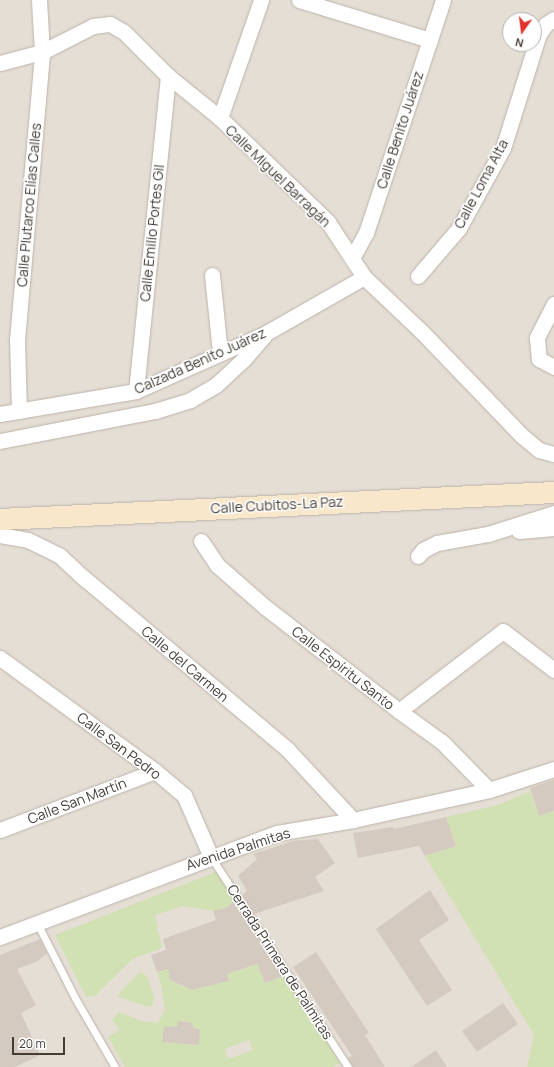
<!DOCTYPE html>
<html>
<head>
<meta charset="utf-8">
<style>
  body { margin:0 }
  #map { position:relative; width:554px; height:1067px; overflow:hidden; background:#f1ede7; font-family:Manrope,sans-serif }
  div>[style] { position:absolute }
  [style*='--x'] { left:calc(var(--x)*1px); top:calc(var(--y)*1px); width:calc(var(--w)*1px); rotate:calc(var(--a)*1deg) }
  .residential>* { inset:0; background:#e5ded5 }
  .green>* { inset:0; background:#d2e1b4 }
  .building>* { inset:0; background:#d5cac0 }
  .roads { filter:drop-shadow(0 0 1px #bcb3aa) drop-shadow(0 0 1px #bcb3aa) }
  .lane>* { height:7px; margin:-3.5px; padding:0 3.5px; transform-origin:3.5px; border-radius:3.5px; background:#fff }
  .street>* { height:15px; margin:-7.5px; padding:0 7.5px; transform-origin:7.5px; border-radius:7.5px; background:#fff }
  .secondary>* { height:21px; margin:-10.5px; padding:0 10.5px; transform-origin:10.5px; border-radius:10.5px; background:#f8e7ca }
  span { translate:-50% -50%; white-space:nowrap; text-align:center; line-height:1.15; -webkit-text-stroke:3px #fff; paint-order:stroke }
  .street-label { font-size:14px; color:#433d36 }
  .north { position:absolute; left:502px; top:12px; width:40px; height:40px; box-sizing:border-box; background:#fff; border:1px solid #b4b1af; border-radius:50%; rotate:194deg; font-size:11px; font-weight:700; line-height:16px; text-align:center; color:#433d36 }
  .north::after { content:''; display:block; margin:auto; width:14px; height:18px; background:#e2322d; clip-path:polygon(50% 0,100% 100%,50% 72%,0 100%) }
  .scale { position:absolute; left:12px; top:1037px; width:53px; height:18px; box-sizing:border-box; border:2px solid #433d36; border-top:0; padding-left:5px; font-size:12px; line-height:14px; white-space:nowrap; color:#433d36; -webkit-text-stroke:3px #fff; paint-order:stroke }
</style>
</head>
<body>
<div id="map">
  <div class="residential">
    <div style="clip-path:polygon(evenodd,0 0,31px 0,34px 37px,46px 46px,96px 28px,114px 30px,323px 226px,346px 266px,430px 347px,350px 265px,443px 0,554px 0,554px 461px,505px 419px,549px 462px,554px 464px,554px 1067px,0 1067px,0 0,510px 20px,534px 20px,534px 44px,510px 44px,510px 20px)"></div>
    <div style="clip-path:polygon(35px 0,439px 0,350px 261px,326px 224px,112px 21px,46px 44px)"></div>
  </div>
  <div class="green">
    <div style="clip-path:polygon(530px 791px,539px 816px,554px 811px,554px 1067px,527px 1067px,534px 1035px,425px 856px,456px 846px,446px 817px,498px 805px)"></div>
    <div style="clip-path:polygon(216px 872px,235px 900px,226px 908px,213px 911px,183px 906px,155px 915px,162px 948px,133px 959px,95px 996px,86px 997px,55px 935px)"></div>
    <div style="clip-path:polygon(evenodd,257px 964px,265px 983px,284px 976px,340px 1063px,333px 1067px,125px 1067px,108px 1037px,120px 1030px,112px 1020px,119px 1012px,141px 1021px,158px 1023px,165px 1009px,161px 984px,157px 972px,168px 969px,169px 975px,174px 982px,185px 987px,190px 985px,193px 990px,229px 981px,225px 967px,234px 972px,257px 964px,178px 1021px,193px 1023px,193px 1028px,200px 1029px,199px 1045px,163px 1042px,164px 1026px,177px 1027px,178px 1021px,257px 964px,249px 1040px,253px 1050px,228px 1059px,225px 1049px,249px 1040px)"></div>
    <div style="clip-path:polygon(142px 972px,148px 978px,154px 997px,153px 1005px,147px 1007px,117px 996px,137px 974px)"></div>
  </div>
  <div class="building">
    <div style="clip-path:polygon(554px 780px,554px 811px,539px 816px,530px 788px)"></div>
    <div style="clip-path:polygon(446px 817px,456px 846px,425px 856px,419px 846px,358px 858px,353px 833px,393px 827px,394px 829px)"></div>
    <div style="clip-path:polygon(318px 839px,335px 863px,315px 877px,324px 891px,254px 914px,242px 895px,247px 891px,238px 876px,257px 859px,253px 854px,293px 841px)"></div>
    <div style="clip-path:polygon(430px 890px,449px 920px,419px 940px,452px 990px,427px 1006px,376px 929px)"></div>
    <div style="clip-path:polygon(234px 901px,283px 976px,265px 983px,257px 964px,227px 974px,229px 981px,192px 990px,170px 980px,168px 969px,157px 972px,151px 955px,166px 950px,163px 939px,216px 920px,213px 911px,226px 908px)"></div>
    <div style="clip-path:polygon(40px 939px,47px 953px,38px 961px,17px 969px,36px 1005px,21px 1013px,40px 1055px,15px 1067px,0 1067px,0 955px)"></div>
    <div style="clip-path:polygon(316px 952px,369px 1033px,365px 1035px,385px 1067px,353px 1067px,348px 1058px,352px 1056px,293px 967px)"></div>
    <div style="clip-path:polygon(503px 1003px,518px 1024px,477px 1052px,462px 1031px)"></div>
    <div style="clip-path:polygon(178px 1021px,193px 1023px,193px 1028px,200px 1029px,199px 1045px,162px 1042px,164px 1026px,177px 1027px)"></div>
    <div style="clip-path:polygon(436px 1050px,447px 1067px,411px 1067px)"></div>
  </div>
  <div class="roads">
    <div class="lane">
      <div style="--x:211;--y:857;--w:251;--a:56.9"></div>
      <div style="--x:37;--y:923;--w:84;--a:63.1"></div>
      <div style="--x:75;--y:998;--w:80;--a:59.9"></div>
    </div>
    <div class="street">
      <div style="--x:299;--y:0;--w:137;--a:17"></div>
      <div style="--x:0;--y:63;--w:43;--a:-14.7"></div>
      <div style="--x:42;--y:52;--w:57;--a:-27"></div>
      <div style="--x:93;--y:26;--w:17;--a:-7"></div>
      <div style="--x:110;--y:24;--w:16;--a:30"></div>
      <div style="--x:124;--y:32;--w:62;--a:45"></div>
      <div style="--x:168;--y:76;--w:67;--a:38.9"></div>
      <div style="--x:220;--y:118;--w:150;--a:43.9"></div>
      <div style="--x:328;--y:222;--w:66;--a:56.8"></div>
      <div style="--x:364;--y:277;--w:79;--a:43.5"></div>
      <div style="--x:421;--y:331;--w:144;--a:46.1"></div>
      <div style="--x:521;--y:435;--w:23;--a:40"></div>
      <div style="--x:539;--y:450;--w:16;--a:15"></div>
      <div style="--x:220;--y:118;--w:125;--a:-70.8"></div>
      <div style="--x:352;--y:258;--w:29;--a:-61"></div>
      <div style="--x:366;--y:233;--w:245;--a:-71.7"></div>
      <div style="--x:212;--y:275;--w:77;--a:84.1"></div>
      <div style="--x:418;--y:276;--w:63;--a:-49.5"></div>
      <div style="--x:459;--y:228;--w:91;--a:-61.2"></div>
      <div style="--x:503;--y:148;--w:120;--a:-72.5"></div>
      <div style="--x:539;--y:34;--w:12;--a:-55"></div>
      <div style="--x:546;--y:24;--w:9;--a:-32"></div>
      <div style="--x:554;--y:304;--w:38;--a:117"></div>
      <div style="--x:537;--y:338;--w:21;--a:85"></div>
      <div style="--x:539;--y:359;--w:17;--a:28"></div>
      <div style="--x:136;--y:391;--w:317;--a:-84.2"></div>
      <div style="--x:19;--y:411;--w:71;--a:-91.6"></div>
      <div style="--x:17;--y:340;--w:289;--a:-85"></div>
      <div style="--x:42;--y:52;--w:52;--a:-93.3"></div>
      <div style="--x:0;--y:414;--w:138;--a:-9.6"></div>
      <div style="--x:136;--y:391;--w:142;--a:-24"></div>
      <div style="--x:266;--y:333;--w:113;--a:-29.7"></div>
      <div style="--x:0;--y:441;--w:158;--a:-11"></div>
      <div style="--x:155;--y:411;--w:37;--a:-17"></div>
      <div style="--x:190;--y:400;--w:30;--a:-30"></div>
      <div style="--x:216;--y:385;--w:37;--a:-43"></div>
      <div style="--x:243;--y:360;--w:32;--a:-49"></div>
      <div style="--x:519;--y:531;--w:35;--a:-5"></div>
      <div style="--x:0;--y:535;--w:28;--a:10"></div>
      <div style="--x:28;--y:540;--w:34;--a:26"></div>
      <div style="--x:59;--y:555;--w:34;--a:43"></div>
      <div style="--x:84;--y:578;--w:267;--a:40.1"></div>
      <div style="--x:288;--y:750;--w:96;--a:47.1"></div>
      <div style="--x:201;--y:541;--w:29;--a:56"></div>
      <div style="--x:217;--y:565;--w:64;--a:41.2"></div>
      <div style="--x:265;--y:607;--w:170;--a:37.8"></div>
      <div style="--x:399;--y:711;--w:53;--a:35.8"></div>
      <div style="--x:442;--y:742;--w:67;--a:45.6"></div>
      <div style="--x:418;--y:556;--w:8;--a:-50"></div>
      <div style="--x:423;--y:550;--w:16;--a:-27"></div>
      <div style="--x:437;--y:543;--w:52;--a:-10"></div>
      <div style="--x:488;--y:534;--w:69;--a:-17.7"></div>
      <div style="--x:0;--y:658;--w:192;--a:36.1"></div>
      <div style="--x:155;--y:771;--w:38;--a:40"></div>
      <div style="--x:184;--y:795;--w:68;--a:66.5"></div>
      <div style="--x:399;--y:711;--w:131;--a:-37.6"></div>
      <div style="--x:503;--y:631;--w:64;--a:37.4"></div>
      <div style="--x:0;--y:830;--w:166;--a:-20.8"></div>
      <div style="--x:0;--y:937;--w:296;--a:-20.6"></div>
      <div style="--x:277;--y:833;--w:77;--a:-9.7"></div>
      <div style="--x:353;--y:820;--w:139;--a:-12.4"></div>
      <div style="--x:489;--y:790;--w:68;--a:-17.9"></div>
    </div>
    <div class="secondary">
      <div style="--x:0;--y:519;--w:555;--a:-2.79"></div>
    </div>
  </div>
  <div class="street-label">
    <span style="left:400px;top:130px;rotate:-72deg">Calle Benito Juárez</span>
    <span style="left:278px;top:176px;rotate:44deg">Calle Miguel Barragán</span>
    <span style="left:481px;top:184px;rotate:-62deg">Calle Loma Alta</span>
    <span style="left:29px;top:205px;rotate:-85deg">Calle Plutarco Elías Calles</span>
    <span style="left:152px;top:233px;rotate:-84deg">Calle Emilio Portes Gil</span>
    <span style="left:200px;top:361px;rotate:-24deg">Calzada Benito Juárez</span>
    <span style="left:277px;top:505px;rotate:-3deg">Calle Cubitos-La Paz</span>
    <span style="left:185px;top:664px;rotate:40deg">Calle del Carmen</span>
    <span style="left:343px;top:668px;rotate:38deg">Calle Espíritu Santo</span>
    <span style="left:119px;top:746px;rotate:37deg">Calle San Pedro</span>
    <span style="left:77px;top:801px;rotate:-21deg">Calle San Martín</span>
    <span style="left:238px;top:849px;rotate:-18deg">Avenida Palmitas</span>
    <span style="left:280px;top:962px;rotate:57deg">Cerrada Primera de Palmitas</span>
  </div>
  <div class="north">N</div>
  <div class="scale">20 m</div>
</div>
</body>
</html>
